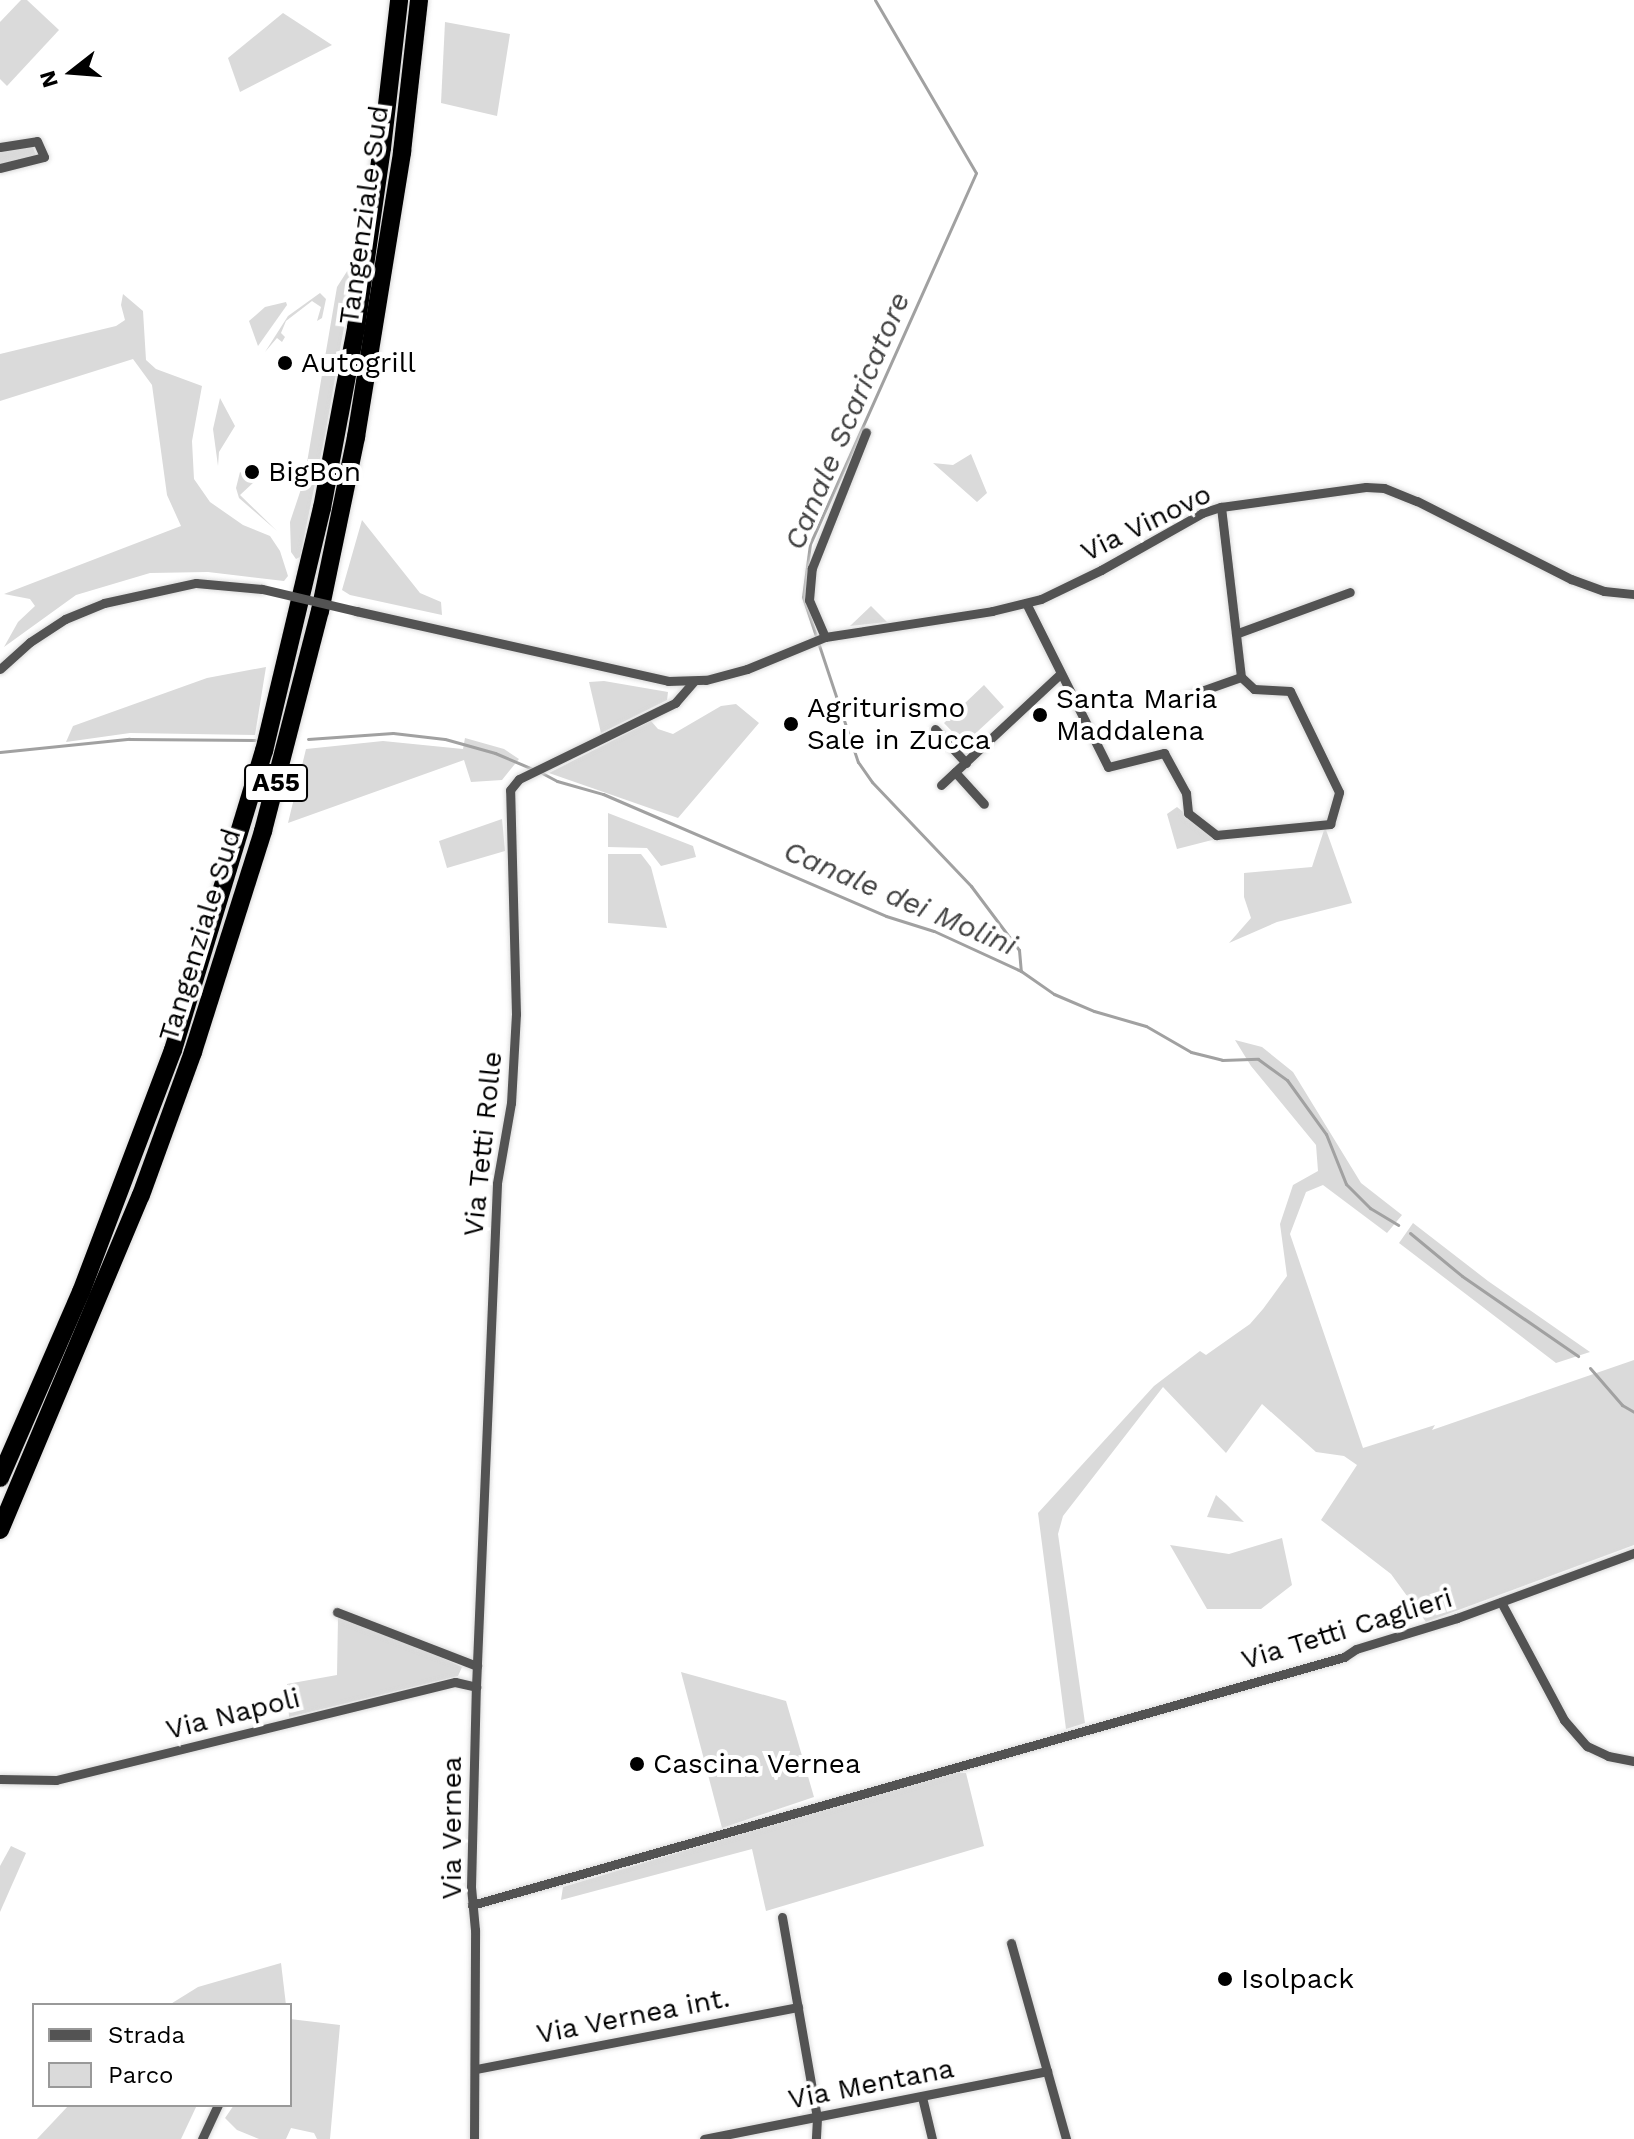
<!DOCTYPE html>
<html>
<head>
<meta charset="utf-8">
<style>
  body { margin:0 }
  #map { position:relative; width:1634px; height:2139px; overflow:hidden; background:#fff; font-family:"Work Sans",sans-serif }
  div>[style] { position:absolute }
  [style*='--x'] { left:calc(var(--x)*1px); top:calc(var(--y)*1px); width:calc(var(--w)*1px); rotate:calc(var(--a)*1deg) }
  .green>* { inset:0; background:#dadada }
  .stream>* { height:3px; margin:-1.5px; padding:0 1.5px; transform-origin:1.5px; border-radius:1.5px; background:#a1a1a1 }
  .roads { filter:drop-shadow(0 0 2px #dbdbdb) drop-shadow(0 0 2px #dbdbdb) }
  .street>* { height:9px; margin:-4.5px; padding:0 4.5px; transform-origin:4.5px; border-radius:4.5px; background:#535353 }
  .highway>* { height:18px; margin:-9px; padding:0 9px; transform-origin:9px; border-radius:9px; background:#000 }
  .street-bridge>* { height:9px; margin:-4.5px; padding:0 4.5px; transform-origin:4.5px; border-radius:4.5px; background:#535353 }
  .dots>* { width:22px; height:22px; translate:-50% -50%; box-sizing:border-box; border:4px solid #fff; border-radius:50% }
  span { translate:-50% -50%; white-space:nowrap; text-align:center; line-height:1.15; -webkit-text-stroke:8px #fff; paint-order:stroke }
  .shield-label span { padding:2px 6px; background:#fff; border:2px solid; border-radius:6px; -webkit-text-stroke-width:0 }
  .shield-label { font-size:26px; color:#000; font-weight:700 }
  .street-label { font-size:28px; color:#000 }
  .poi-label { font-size:28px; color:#000 }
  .left { translate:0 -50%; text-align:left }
  .water-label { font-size:30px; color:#424242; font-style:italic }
  .legend { position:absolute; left:32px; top:2003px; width:260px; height:104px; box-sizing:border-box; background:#fff; border:2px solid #999; margin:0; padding:10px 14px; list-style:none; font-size:24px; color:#000 }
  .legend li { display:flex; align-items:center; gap:16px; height:40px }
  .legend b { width:40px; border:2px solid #999 }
  .north { position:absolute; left:32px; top:32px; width:80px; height:80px; -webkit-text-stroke:6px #fff; paint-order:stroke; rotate:253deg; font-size:22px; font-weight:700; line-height:32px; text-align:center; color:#000 }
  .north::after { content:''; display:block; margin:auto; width:28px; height:36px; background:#000; clip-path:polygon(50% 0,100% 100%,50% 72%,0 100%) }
</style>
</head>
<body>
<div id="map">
  <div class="green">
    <div style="clip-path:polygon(21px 0,27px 0,59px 30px,7px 86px,0 79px,0 22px)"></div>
    <div style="clip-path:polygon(283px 13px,332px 45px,240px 92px,228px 58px)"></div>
    <div style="clip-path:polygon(445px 22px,510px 34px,497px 116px,441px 103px)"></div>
    <div style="clip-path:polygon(32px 145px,37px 158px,0 167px,0 150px)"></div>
    <div style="clip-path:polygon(351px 265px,354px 267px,350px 293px,326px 430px,300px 557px,296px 559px,291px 552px,290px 522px,304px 480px,337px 287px)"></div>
    <div style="clip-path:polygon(320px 293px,326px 299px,322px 318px,317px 321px,321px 307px,312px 301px,286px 321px,281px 333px,285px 337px,282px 342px,277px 338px,265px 352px,288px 316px)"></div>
    <div style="clip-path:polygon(123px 294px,143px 311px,146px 360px,156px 369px,202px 386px,192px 441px,194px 479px,210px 502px,243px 525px,270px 536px,280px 551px,288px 576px,284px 581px,208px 572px,150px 573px,76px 595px,4px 647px,18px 622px,35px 606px,30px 599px,4px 594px,181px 526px,167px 495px,152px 385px,133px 359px,0 401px,0 354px,116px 326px,125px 320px,121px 305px)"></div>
    <div style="clip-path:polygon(286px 302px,287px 305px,258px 346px,249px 321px,265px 307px)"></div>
    <div style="clip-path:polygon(220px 398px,235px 426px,219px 452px,218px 466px,213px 429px)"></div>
    <div style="clip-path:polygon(971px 454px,987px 493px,977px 502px,933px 463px,953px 465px)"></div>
    <div style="clip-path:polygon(240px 472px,254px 482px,240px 495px,277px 531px,239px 498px,236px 488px)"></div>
    <div style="clip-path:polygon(362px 520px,420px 593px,441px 602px,442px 615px,350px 595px,342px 590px)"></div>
    <div style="clip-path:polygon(871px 606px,887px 622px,850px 626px)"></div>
    <div style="clip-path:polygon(266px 667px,255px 735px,130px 733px,66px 742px,73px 726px,207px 678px)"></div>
    <div style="clip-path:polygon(604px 681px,668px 692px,667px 700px,601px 733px,589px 682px)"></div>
    <div style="clip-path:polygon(984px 685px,1004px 707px,964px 744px,944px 723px)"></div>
    <div style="clip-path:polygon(736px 704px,759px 723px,678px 818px,549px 773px,651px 721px,658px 729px,673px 734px,721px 706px)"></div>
    <div style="clip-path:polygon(465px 738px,504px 749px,519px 759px,502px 780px,471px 782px,464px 760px,288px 823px,306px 749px,383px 741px,463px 749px)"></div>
    <div style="clip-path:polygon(1177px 807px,1216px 839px,1177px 849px,1167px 814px)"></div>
    <div style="clip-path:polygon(608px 813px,693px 846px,696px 857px,661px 866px,647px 848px,608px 847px)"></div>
    <div style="clip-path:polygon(502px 819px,505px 851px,447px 868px,439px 841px)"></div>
    <div style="clip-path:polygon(1325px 827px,1352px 903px,1277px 922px,1229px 943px,1251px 918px,1244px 897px,1244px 873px,1312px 867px)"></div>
    <div style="clip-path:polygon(608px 854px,641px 854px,651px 867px,667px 928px,608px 923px)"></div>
    <div style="clip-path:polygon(1235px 1040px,1262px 1047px,1293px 1072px,1361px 1183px,1402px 1215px,1387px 1233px,1323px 1185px,1306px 1192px,1290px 1234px,1363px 1448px,1435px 1425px,1432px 1430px,1634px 1360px,1634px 1545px,1426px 1622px,1391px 1574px,1321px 1520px,1357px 1465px,1344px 1456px,1316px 1452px,1262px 1404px,1226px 1453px,1163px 1387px,1063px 1516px,1058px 1534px,1085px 1723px,1066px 1729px,1038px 1513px,1154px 1386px,1200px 1351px,1206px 1355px,1250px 1324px,1263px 1309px,1287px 1276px,1280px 1224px,1293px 1185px,1318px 1171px,1316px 1145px,1251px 1066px)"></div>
    <div style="clip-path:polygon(1413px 1223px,1488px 1281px,1590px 1352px,1556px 1363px,1399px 1243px)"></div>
    <div style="clip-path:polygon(1216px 1495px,1226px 1504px,1244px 1522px,1207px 1517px)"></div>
    <div style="clip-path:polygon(1282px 1538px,1292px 1585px,1261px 1609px,1207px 1609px,1170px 1545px,1229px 1554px)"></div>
    <div style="clip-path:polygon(338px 1617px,438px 1656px,462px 1667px,458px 1676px,289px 1717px,287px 1684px,337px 1675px)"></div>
    <div style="clip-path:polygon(681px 1672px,786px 1701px,814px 1797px,722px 1828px)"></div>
    <div style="clip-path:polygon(945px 1773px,966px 1773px,984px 1846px,766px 1911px,752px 1849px,561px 1900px,563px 1887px)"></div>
    <div style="clip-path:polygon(11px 1846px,26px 1853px,0 1912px,0 1866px)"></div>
    <div style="clip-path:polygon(281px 1963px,286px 2005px,169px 2005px,198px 1987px)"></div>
    <div style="clip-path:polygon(290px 2019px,340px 2025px,330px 2139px,317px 2139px,314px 2133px,291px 2128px,286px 2139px,259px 2139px,237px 2130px,225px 2118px,234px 2105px,290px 2105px)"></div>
    <div style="clip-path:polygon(69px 2105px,197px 2105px,181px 2139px,37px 2139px)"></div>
  </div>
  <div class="stream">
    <div style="--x:875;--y:0;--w:200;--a:59.7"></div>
    <div style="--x:976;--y:173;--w:406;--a:114.1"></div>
    <div style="--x:810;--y:544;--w:53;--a:97.5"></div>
    <div style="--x:803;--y:597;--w:174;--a:71.6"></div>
    <div style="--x:858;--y:762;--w:24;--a:55"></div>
    <div style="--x:872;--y:782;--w:144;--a:46.4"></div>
    <div style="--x:971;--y:886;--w:80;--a:53.1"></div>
    <div style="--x:1019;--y:950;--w:21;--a:85"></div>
    <div style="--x:308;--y:739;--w:85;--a:-4"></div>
    <div style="--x:393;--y:733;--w:52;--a:6.6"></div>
    <div style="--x:445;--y:739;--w:52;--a:15.6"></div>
    <div style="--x:495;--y:753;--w:43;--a:23"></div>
    <div style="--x:0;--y:752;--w:130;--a:-5.8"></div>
    <div style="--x:129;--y:739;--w:126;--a:0.5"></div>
    <div style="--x:542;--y:773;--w:17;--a:28"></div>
    <div style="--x:557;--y:781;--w:48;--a:15.8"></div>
    <div style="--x:603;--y:794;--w:308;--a:23.3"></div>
    <div style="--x:886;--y:916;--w:50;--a:17.4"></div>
    <div style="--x:934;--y:931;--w:96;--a:24.7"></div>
    <div style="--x:1021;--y:971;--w:40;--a:34.9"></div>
    <div style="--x:1054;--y:994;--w:43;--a:23"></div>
    <div style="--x:1094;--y:1011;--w:54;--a:16.1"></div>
    <div style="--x:1146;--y:1026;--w:52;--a:30"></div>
    <div style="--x:1191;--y:1052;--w:32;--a:14"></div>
    <div style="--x:1222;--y:1060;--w:36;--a:-2"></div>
    <div style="--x:1258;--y:1059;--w:36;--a:36"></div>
    <div style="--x:1287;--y:1080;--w:67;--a:54.2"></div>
    <div style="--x:1326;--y:1134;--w:54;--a:68.2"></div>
    <div style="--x:1346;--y:1184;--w:34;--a:45"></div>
    <div style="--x:1370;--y:1208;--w:33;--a:31"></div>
    <div style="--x:1410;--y:1233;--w:67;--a:39.6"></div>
    <div style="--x:1462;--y:1276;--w:141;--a:34.6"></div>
    <div style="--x:1590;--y:1368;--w:49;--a:49.1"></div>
    <div style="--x:1622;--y:1405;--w:14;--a:30"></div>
  </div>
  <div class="roads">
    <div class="street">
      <div style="--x:0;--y:147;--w:37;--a:-9"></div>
      <div style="--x:37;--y:141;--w:17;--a:66"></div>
      <div style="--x:44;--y:157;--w:45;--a:166"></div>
      <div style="--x:1221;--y:507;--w:171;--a:83.3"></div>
      <div style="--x:1026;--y:603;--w:183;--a:63.4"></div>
      <div style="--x:1108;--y:767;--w:58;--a:-14"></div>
      <div style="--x:1164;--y:753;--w:46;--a:61.2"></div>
      <div style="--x:1186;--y:793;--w:20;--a:84"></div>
      <div style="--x:1188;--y:813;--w:36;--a:38"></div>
      <div style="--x:1216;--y:835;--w:115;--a:-5.5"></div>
      <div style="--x:1330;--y:824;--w:33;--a:-74"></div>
      <div style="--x:1339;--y:792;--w:112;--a:-115.9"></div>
      <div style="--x:1290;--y:691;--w:36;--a:-177"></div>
      <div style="--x:1254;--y:689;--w:18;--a:-137"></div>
      <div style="--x:356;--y:611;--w:320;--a:12.6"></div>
      <div style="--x:668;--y:681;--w:38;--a:-2"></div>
      <div style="--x:706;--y:680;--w:42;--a:-15"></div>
      <div style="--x:747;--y:669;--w:84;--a:-22.3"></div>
      <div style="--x:825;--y:637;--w:169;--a:-8.8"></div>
      <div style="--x:992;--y:611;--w:50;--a:-13.8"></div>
      <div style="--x:1041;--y:599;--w:67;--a:-25.8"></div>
      <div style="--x:1101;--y:570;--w:116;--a:-29.4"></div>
      <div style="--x:1202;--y:513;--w:20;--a:-18"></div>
      <div style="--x:1221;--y:507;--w:146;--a:-7.9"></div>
      <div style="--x:1366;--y:487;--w:18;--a:3"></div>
      <div style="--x:1384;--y:488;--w:35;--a:22"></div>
      <div style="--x:1417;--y:501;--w:173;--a:26.9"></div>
      <div style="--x:1571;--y:579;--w:35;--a:20"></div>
      <div style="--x:1604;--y:591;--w:30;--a:6"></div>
      <div style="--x:1238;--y:633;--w:119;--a:-20.1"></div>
      <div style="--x:825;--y:637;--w:40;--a:-113.4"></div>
      <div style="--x:809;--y:600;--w:32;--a:-85"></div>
      <div style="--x:812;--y:568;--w:146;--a:-68.3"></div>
      <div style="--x:0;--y:669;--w:40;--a:-42"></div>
      <div style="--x:30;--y:642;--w:42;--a:-33.3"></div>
      <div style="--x:65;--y:619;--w:42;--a:-22.3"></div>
      <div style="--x:104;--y:603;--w:94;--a:-12.3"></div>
      <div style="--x:196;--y:583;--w:66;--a:5.2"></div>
      <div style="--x:1173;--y:701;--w:72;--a:-19.4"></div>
      <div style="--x:935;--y:729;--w:46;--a:47.6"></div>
      <div style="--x:955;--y:772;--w:43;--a:47.8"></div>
      <div style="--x:941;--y:785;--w:161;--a:-43"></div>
      <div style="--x:1501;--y:1602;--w:134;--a:61.9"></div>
      <div style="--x:1564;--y:1720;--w:35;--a:49"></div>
      <div style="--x:1587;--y:1746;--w:23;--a:25"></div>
      <div style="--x:1608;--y:1756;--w:26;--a:11"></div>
      <div style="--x:337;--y:1612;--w:150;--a:21.1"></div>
      <div style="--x:0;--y:1779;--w:56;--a:1"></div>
      <div style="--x:56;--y:1780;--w:411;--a:-13.8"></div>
      <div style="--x:455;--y:1682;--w:22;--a:13"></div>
      <div style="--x:472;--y:1905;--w:907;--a:-15.88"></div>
      <div style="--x:1344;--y:1657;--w:14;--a:-34"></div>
      <div style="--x:1356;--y:1649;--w:106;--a:-17.1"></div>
      <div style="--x:1457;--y:1618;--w:189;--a:-20.2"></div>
      <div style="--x:782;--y:1917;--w:204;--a:80.1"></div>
      <div style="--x:817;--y:2118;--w:21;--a:93"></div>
      <div style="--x:1011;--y:1943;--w:204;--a:74.3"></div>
      <div style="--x:476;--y:2069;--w:328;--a:-10.9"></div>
      <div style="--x:922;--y:2097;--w:43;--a:76.6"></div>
      <div style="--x:202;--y:2139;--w:38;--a:-65"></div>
      <div style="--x:474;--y:2139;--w:209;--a:-89.7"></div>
      <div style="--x:475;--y:1930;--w:43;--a:-95.3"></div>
      <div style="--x:471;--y:1887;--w:200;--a:-88.6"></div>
      <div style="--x:476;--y:1687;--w:504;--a:-87.61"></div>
      <div style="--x:497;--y:1183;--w:81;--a:-80.1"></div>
      <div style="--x:511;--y:1103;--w:89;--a:-86.8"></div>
      <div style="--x:516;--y:1014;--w:224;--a:-91.5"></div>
      <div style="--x:510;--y:790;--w:14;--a:-51"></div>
      <div style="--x:519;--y:779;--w:174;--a:-26"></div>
      <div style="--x:675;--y:703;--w:28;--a:-49"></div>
      <div style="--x:704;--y:2139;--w:350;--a:-11.2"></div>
    </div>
    <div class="highway">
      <div style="--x:0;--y:1478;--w:203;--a:-66.5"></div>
      <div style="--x:81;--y:1292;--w:259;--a:-69.2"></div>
      <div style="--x:173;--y:1050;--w:313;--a:-73.1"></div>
      <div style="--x:264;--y:751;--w:250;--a:-76.6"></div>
      <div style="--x:322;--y:508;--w:183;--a:-79.3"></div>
      <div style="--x:356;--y:328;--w:182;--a:-81.8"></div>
      <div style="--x:382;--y:148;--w:149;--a:-83.4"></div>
      <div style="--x:0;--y:1530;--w:363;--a:-67.2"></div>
      <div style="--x:141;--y:1195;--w:152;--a:-70"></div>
      <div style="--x:193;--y:1052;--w:232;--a:-72.4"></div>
      <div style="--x:263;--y:831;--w:227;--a:-75.5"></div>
      <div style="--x:320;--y:611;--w:178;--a:-78.3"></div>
      <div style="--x:356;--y:437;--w:289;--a:-80.8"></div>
      <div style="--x:402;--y:152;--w:153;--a:-83.6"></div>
    </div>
  </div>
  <div class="street-bridge">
    <div style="--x:262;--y:589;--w:97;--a:13.2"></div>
  </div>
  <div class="dots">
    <div style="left:285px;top:363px;background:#000"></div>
    <div style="left:252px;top:472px;background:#000"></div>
    <div style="left:1040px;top:715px;background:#000"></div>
    <div style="left:791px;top:724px;background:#000"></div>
    <div style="left:637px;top:1764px;background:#000"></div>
    <div style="left:1225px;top:1979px;background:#000"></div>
  </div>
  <div class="shield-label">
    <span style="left:276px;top:783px">A55</span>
  </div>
  <div class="street-label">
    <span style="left:364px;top:215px;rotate:-82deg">Tangenziale Sud</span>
    <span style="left:1146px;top:523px;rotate:-26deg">Via Vinovo</span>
    <span style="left:200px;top:935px;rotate:-73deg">Tangenziale Sud</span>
    <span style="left:483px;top:1144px;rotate:-84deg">Via Tetti Rolle</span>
    <span style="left:1347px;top:1629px;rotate:-17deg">Via Tetti Caglieri</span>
    <span style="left:233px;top:1714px;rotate:-14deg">Via Napoli</span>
    <span style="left:452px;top:1828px;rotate:-90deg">Via Vernea</span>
    <span style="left:633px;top:2016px;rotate:-11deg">Via Vernea int.</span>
    <span style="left:871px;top:2084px;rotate:-11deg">Via Mentana</span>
  </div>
  <div class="poi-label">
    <span class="left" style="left:301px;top:363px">Autogrill</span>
    <span class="left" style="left:268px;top:472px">BigBon</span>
    <span class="left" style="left:1056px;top:715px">Santa Maria<br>Maddalena</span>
    <span class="left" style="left:807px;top:724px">Agriturismo<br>Sale in Zucca</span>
    <span class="left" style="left:653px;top:1764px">Cascina Vernea</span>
    <span class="left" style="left:1241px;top:1979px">Isolpack</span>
  </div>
  <div class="water-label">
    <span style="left:847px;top:421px;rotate:-67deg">Canale Scaricatore</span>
    <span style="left:900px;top:898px;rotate:23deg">Canale dei Molini</span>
  </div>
  <ul class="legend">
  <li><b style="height:10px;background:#535353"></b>Strada</li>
  <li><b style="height:22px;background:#dadada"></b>Parco</li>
  </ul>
  <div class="north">N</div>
</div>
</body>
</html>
